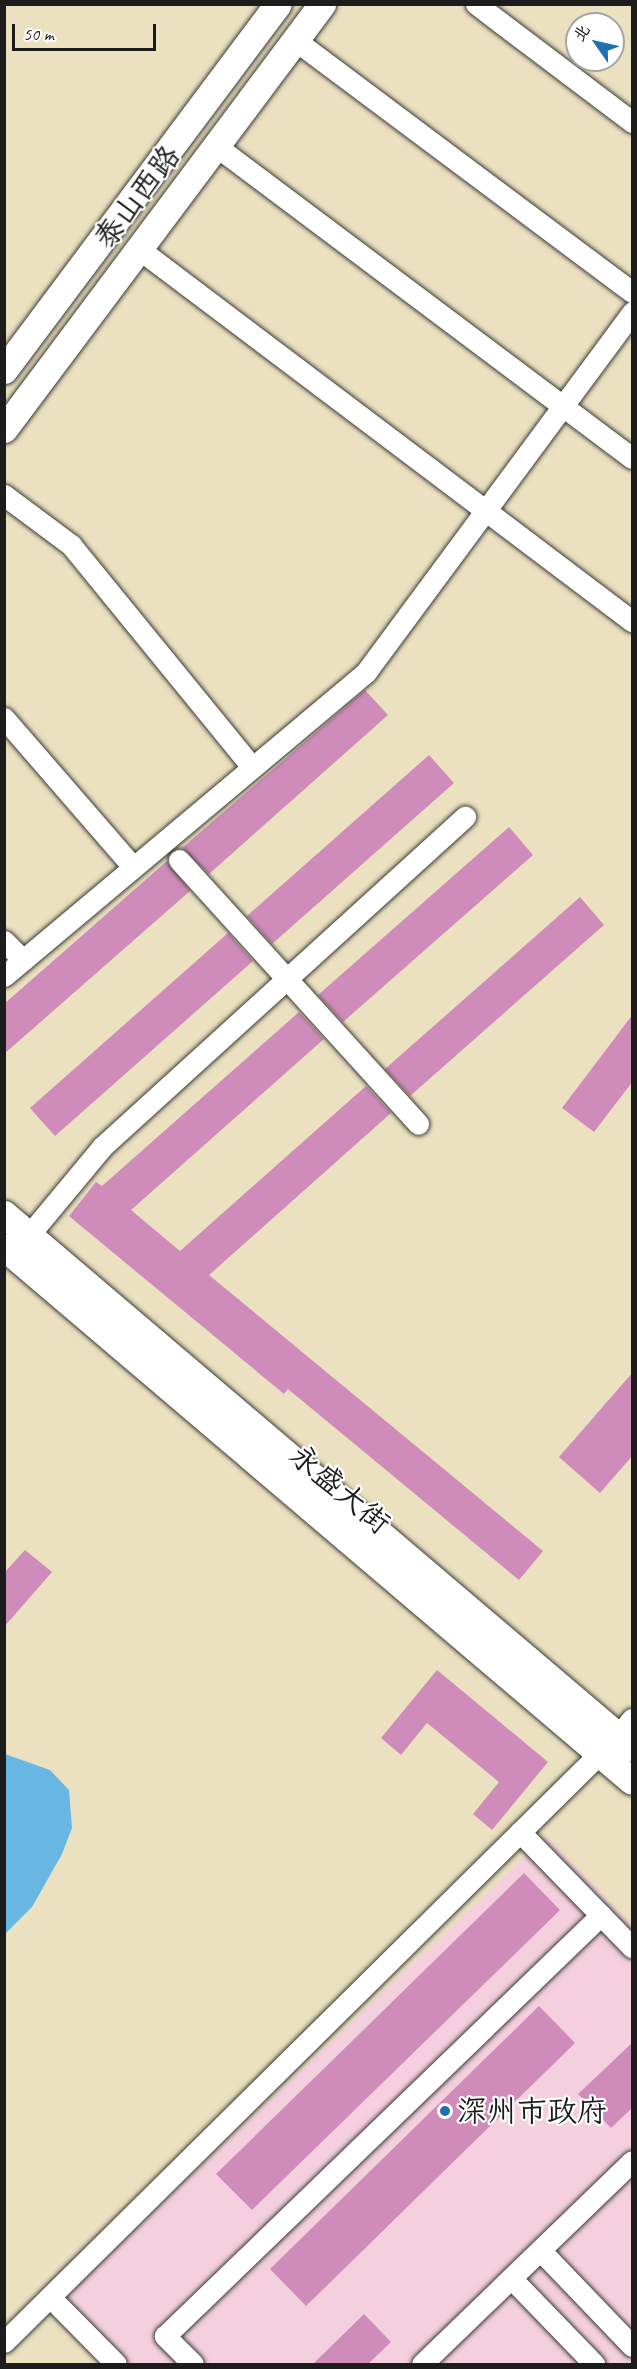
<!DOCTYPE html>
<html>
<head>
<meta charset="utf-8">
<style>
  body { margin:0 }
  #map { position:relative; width:637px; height:2369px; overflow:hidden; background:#ebe1c0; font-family:Caveat,"LXGW WenKai TC",sans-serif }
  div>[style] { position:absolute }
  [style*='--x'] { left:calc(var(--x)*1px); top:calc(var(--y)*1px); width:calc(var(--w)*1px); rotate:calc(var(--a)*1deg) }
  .built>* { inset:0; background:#f4cfde }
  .water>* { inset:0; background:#68b7e2 }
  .building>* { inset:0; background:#cf8cba }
  .roads { filter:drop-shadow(0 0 2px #3b3a35) drop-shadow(0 0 2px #3b3a35) }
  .minor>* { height:21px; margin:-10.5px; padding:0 10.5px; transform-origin:10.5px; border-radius:10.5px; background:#fff }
  .major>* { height:27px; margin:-13.5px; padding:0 13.5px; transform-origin:13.5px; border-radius:13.5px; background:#fff }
  .dots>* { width:16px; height:16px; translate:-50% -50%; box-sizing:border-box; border:3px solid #fff; border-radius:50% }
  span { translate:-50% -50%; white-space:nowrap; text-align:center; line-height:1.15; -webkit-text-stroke:4.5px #fff; paint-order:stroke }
  .street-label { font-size:30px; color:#1c1c1c }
  .poi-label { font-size:30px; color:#1c1c1c }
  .left { translate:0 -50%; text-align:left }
  .frame { position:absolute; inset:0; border:6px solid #1c1c1c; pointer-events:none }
  .north { position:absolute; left:565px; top:12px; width:60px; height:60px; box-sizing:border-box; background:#fff; border:2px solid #a4a4a4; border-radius:50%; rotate:304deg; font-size:16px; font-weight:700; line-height:24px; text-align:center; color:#1c1c1c }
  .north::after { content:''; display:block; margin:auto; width:21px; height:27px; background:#1f6fb2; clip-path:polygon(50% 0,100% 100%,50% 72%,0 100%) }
  .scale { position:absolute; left:12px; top:24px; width:144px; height:27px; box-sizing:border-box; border:3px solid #1c1c1c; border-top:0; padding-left:8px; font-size:18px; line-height:21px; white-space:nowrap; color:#1c1c1c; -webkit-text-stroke:4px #fff; paint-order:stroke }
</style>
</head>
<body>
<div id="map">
  <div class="built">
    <div style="clip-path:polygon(546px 1836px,632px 1925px,632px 2364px,129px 2364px,64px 2297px)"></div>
  </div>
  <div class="water">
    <div style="clip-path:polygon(5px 1754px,50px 1770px,69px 1790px,72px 1828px,62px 1854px,32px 1907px,5px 1934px)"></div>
  </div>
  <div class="building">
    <div style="clip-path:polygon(365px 690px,388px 715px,209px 874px,182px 848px)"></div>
    <div style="clip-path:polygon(429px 755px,454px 783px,272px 944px,247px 916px)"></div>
    <div style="clip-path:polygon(509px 827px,533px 855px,343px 1022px,318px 995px)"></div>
    <div style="clip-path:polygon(167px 861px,190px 891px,4px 1054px,4px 1004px)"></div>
    <div style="clip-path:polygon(580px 897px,604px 925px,410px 1096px,385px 1069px)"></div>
    <div style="clip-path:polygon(228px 933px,253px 961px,55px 1136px,30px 1108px)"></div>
    <div style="clip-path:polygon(299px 1012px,324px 1039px,131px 1210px,180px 1251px,366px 1086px,391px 1113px,209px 1275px,543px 1551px,519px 1580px,288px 1389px,284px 1394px,69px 1216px,96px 1182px,102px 1186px)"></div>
    <div style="clip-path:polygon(633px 1014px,633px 1081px,594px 1132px,562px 1108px)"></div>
    <div style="clip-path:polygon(633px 1372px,633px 1455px,600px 1493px,559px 1457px)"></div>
    <div style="clip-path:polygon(25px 1550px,52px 1572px,4px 1627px,4px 1573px)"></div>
    <div style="clip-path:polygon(437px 1670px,548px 1762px,492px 1830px,473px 1814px,499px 1782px,427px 1723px,401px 1755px,381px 1738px)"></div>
    <div style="clip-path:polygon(524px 1873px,560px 1910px,252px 2210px,216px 2174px)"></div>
    <div style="clip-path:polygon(539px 2006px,575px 2043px,306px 2306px,270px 2269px)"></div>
    <div style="clip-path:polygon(633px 2042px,633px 2107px,611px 2128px,578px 2094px)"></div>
    <div style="clip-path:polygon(364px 2314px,391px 2342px,368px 2364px,313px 2364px)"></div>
  </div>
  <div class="roads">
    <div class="minor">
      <div style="--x:476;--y:4;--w:196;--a:37.1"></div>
      <div style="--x:295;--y:40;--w:421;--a:36.8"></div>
      <div style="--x:216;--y:146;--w:520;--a:36.87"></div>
      <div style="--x:139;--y:249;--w:618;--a:37.04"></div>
      <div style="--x:4;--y:495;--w:84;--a:36.7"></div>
      <div style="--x:71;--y:545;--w:286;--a:50.8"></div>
      <div style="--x:4;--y:718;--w:196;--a:49.1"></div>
      <div style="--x:179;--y:860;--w:356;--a:47.8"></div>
      <div style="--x:4;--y:941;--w:27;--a:45"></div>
      <div style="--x:4;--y:976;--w:473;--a:-40"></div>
      <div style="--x:366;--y:672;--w:448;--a:-53.5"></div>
      <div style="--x:29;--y:1235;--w:114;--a:-50.3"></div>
      <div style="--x:102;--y:1147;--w:491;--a:-42.3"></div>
      <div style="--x:618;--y:1736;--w:22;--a:-51"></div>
      <div style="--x:520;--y:1832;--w:161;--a:45.8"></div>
      <div style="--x:540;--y:2250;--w:133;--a:46.2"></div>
      <div style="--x:511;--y:2278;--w:120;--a:46"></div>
      <div style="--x:50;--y:2297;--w:94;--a:45.4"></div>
      <div style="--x:4;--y:2342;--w:838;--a:-44.66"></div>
      <div style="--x:193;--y:2364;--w:40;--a:-135"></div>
      <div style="--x:165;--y:2336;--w:606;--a:-44"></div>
      <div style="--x:422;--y:2364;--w:292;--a:-44"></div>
    </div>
    <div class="major">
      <div style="--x:4;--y:370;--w:457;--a:-53.2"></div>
      <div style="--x:4;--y:429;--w:531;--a:-53.19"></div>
      <div style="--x:4;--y:1214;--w:824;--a:40.38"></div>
      <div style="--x:4;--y:1247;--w:824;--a:40.38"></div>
    </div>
  </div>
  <div class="dots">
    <div style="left:445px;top:2111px;background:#1f6fb2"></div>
  </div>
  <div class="street-label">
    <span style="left:137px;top:197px;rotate:-53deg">泰山西路</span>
    <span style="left:340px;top:1489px;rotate:40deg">永盛大街</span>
  </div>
  <div class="poi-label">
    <span class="left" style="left:457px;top:2111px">深州市政府</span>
  </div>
  <div class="frame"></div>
  <div class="north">北</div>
  <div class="scale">50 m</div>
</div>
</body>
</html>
